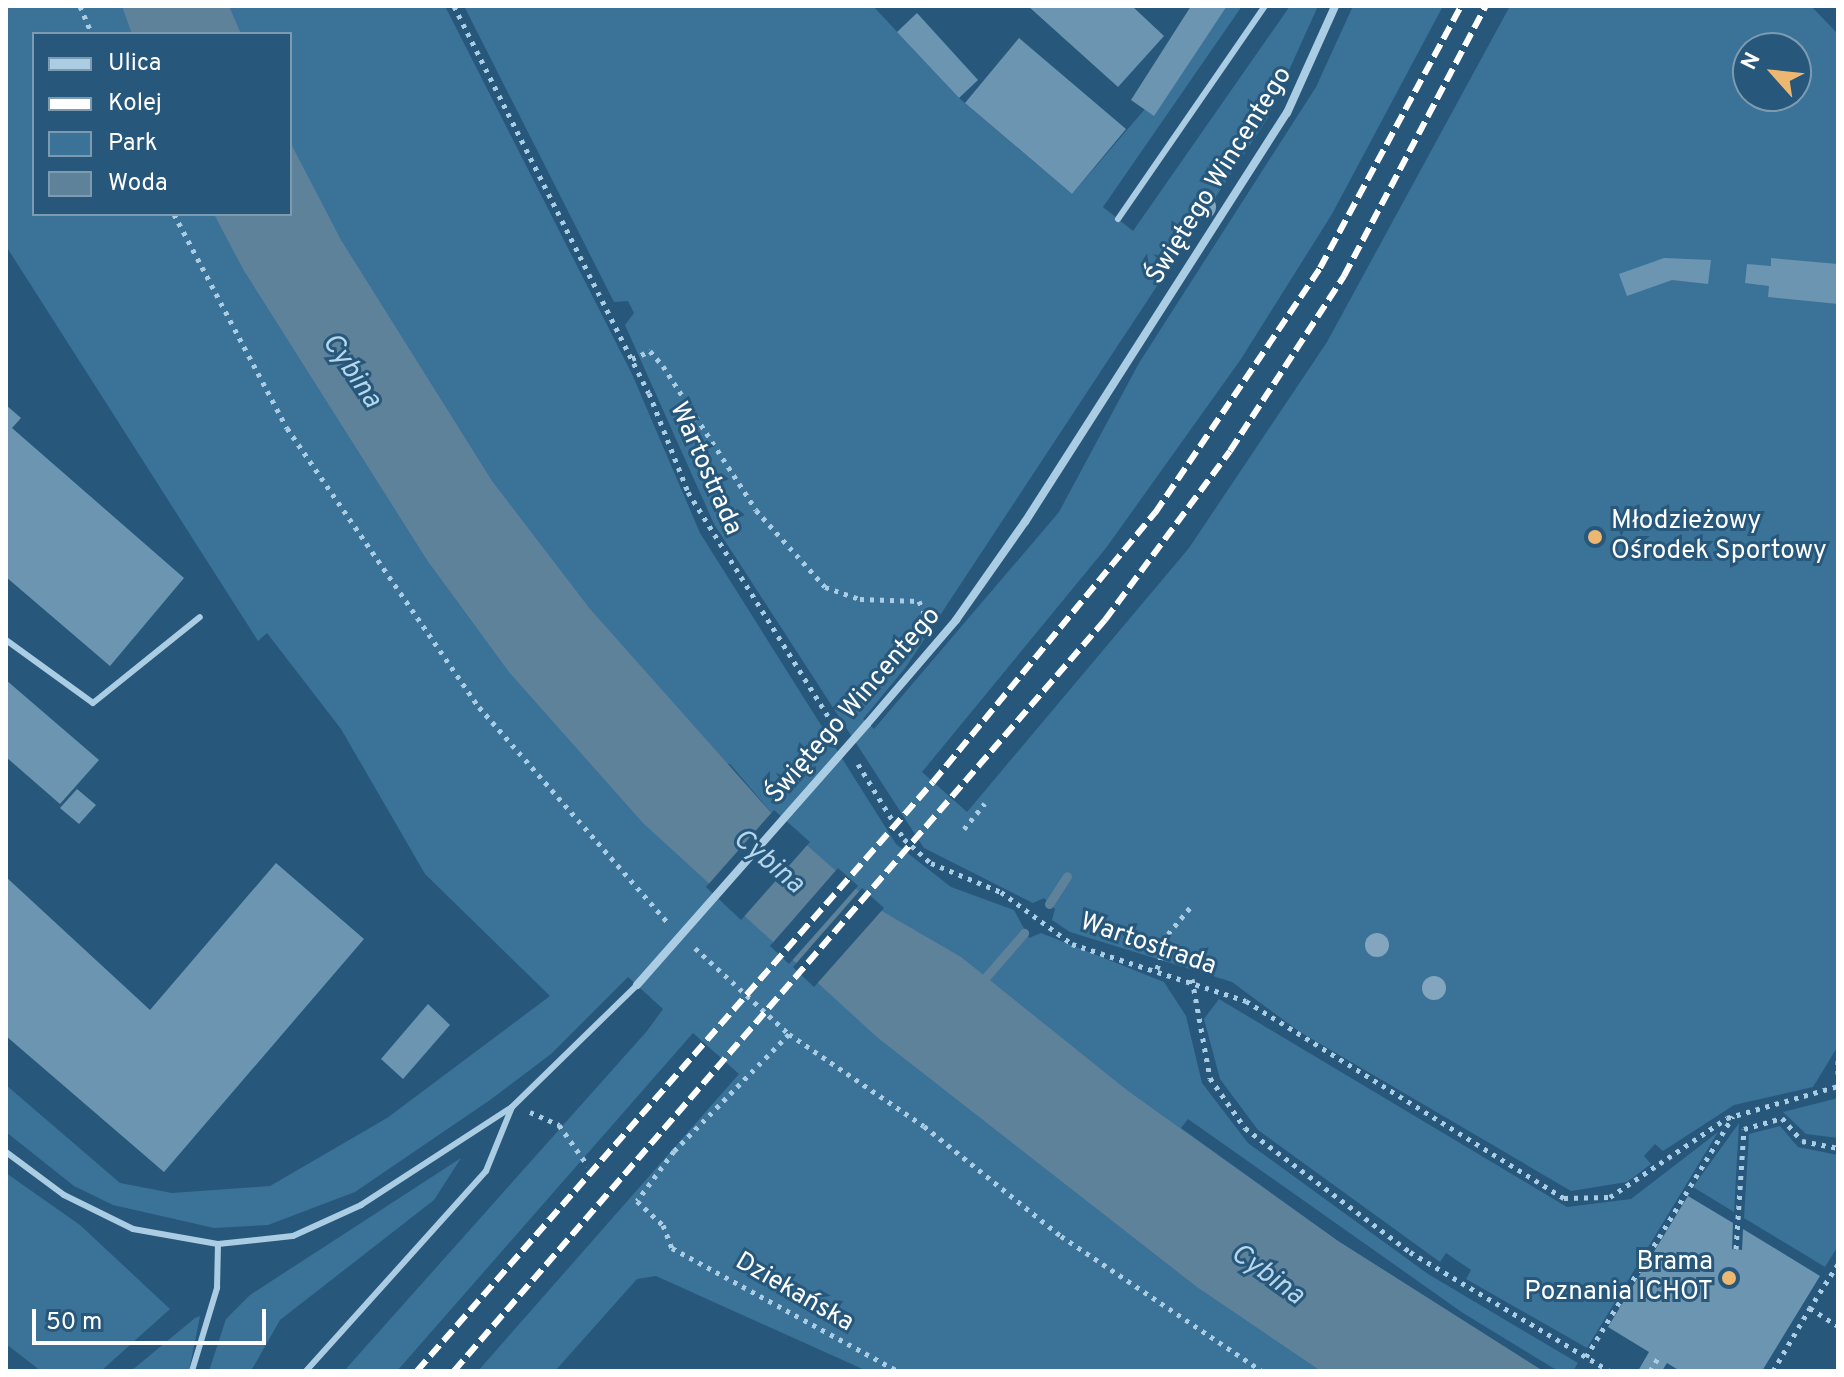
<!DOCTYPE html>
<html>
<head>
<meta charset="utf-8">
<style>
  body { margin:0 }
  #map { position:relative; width:1844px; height:1377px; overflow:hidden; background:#27587b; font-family:Overpass,sans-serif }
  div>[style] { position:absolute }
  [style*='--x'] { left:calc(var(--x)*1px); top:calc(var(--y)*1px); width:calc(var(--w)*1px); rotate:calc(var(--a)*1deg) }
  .green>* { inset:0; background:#3b7298 }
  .water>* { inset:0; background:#5f829b }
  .pier>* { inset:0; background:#27587b }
  .stream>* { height:9px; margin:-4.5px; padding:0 4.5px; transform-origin:4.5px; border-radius:4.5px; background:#5f829b }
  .building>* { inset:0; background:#6c95b2 }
  .path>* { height:5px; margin-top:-2.5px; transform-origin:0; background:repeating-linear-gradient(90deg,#abcde4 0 4px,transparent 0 10px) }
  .lane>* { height:6px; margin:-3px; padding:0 3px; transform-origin:3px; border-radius:3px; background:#abcde4 }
  .street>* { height:8px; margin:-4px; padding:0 4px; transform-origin:4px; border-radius:4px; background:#abcde4 }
  .rail>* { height:6px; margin-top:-3px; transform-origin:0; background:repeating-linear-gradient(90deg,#fff 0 14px,transparent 0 20px) }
  .street-bridge>* { height:8px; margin:-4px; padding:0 4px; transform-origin:4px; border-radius:4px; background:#abcde4 }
  .trees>* { width:24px; height:24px; margin:-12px; border-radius:50%; background:#83a5bd }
  .dots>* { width:22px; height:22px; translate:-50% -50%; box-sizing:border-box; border:4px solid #27587b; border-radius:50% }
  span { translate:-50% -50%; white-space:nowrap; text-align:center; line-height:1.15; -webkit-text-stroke:6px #27587b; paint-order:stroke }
  .street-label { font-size:26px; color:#fff }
  .poi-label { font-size:26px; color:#fff }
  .left { translate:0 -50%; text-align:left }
  .right { translate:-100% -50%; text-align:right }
  .water-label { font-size:28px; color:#b6d6ec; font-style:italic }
  .frame { position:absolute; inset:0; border:8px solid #fff; pointer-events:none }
  .legend { position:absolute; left:32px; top:32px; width:260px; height:184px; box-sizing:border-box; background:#27587b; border:2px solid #7d9bb0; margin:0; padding:10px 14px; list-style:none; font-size:24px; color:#fff }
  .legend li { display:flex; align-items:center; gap:16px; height:40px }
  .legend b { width:40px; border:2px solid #7d9bb0 }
  .north { position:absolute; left:1732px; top:32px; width:80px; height:80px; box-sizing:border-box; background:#27587b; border:2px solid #7d9bb0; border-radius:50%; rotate:297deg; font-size:22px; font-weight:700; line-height:32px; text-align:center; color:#fff }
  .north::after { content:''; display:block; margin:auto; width:28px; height:36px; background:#ecb771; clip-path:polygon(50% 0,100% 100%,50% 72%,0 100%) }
  .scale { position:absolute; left:32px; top:1309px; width:234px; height:36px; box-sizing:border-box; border:4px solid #fff; border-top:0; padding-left:10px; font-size:24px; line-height:28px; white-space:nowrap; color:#fff; -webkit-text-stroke:6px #27587b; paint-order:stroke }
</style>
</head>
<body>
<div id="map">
  <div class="green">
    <div style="clip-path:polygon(6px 6px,157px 6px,154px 34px,34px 34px,34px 214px,240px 214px,389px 450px,1360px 1371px,867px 1371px,656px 1276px,637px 1279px,555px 1371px,478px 1371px,739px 1074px,693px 1033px,397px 1371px,344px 1371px,647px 1031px,663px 1009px,628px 977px,551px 1054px,490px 1100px,355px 1192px,268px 1225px,214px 1228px,113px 1205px,74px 1186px,6px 1132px,6px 1085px,120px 1183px,172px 1193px,270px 1186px,387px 1118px,550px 996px,425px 874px,341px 729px,267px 633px,258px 641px,6px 246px)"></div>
    <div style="clip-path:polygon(165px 6px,445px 6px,632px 374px,700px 533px,896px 844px,951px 887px,1014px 910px,1029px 938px,1041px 933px,1164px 982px,1186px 1016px,1202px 1083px,1248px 1143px,1428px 1274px,1578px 1363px,1573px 1371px,1558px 1371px,1463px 1313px,1188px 1119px,1181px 1128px,1338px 1241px,1543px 1371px,1227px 1225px,775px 817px,730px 764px,699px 762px,290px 214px,290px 34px,181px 34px)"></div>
    <div style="clip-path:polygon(evenodd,464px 6px,873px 6px,959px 98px,1072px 194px,1145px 109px,1154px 115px,1227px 6px,1242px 6px,1103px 207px,1133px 231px,1290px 6px,1318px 6px,1267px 119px,906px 667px,863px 719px,874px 729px,1059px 512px,1139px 363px,1316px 87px,1353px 6px,1443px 6px,1332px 214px,1241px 359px,1106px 548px,922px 772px,967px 812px,1189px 548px,1327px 342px,1510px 6px,1811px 6px,1838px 34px,1838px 1046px,1813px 1087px,1734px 1105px,1663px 1151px,1655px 1144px,1644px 1156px,1651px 1164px,1627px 1182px,1571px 1191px,1300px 1032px,1232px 982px,1070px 932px,1052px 920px,1055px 909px,1044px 898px,1033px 903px,924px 848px,714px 524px,625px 325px,634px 313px,628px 301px,614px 302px,464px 6px,1748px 48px,1796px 48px,1796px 96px,1748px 96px,1748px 48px)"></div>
    <div style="clip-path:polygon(1219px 999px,1567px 1207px,1631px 1199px,1718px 1132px,1587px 1348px,1466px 1279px,1471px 1270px,1446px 1253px,1440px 1262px,1258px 1130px,1220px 1079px,1204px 1019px)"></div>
    <div style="clip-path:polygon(1838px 1098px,1838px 1138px,1806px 1134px,1783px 1112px)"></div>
    <div style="clip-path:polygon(1739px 1123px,1734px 1212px,1693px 1187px)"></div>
    <div style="clip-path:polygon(1780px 1126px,1798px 1147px,1838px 1155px,1838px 1246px,1825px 1267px,1744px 1218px,1749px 1134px)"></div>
    <div style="clip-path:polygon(461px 1158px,434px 1200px,280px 1320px,251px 1371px,209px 1371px,226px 1319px,250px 1295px)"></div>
    <div style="clip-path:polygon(6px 1173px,80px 1225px,170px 1309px,101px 1371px,41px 1371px,6px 1344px)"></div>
    <div style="clip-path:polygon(200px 1316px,189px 1371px,131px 1371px,195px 1318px)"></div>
  </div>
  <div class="water">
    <div style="clip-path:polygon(122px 6px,229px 6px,241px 34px,132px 34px)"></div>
    <div style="clip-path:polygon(290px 142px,341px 240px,492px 481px,590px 609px,775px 817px,880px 910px,961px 957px,1128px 1091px,1338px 1241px,1543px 1371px,1321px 1371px,1197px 1287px,878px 1038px,643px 823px,509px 672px,427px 560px,243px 269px,214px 214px,290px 214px)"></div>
  </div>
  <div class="pier">
    <div style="clip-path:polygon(774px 810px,810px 842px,741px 920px,706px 887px)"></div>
    <div style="clip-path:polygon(838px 868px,858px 886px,789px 964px,770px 946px)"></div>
    <div style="clip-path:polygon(862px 888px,884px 908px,814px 987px,793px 967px)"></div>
  </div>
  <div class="stream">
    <div style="--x:1049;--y:904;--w:33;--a:-57"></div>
    <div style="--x:979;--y:985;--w:69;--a:-49.1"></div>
  </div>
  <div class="building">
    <div style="clip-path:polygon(1028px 6px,1132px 6px,1164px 36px,1118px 87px)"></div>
    <div style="clip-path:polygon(1191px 6px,1227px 6px,1154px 116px,1131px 100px)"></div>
    <div style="clip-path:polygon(917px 13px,978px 80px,959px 98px,897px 32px)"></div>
    <div style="clip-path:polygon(1019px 38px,1126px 129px,1072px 194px,965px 103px)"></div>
    <div style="clip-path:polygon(1664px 258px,1711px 260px,1708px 284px,1672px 280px,1627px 296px,1619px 274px)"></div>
    <div style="clip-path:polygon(1771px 258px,1838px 264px,1838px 304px,1768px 297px,1769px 286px,1745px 283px,1747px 264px,1771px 266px)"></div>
    <div style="clip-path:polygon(6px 405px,21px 418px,12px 428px,184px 578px,110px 666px,6px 577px)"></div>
    <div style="clip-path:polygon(6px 680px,99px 760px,60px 804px,6px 757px)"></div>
    <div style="clip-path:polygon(77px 789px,96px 805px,79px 824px,60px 808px)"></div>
    <div style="clip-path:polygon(276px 863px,364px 939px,164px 1172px,6px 1036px,6px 877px,150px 1010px)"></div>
    <div style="clip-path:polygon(428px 1004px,450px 1025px,403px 1079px,381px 1059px)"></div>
    <div style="clip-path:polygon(1688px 1196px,1733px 1223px,1732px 1249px,1742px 1250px,1743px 1229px,1820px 1276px,1762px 1371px,1680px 1371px,1667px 1363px,1662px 1371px,1638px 1371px,1649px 1352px,1608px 1327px)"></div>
  </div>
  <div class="path">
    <div style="--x:80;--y:6;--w:30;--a:67"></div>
    <div style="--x:454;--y:6;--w:433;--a:63.3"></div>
    <div style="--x:649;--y:393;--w:106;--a:68.5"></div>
    <div style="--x:688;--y:492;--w:283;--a:58"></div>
    <div style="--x:174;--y:214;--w:242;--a:62.2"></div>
    <div style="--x:287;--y:428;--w:339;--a:55.5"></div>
    <div style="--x:479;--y:707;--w:286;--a:48.8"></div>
    <div style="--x:632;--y:359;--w:20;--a:-24"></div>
    <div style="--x:650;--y:351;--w:20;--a:49"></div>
    <div style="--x:663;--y:366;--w:171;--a:57.1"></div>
    <div style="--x:756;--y:510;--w:103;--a:48.1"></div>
    <div style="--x:825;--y:587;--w:37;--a:19"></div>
    <div style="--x:860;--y:599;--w:59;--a:1.9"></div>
    <div style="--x:919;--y:601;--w:23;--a:67"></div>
    <div style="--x:858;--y:764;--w:88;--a:58.5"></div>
    <div style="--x:904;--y:839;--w:36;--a:42"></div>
    <div style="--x:931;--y:863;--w:76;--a:22.5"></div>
    <div style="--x:1001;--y:892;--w:88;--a:36.2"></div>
    <div style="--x:1072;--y:944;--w:183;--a:18.1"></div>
    <div style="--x:1246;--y:1001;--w:374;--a:31.8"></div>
    <div style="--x:1564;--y:1198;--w:46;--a:-1.2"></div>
    <div style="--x:1610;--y:1197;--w:141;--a:-34"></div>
    <div style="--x:1727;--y:1118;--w:116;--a:-16.1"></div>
    <div style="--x:964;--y:829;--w:33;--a:-51"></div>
    <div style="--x:695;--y:948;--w:127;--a:42.5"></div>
    <div style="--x:789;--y:1034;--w:163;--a:34.3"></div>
    <div style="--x:924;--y:1126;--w:176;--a:38.8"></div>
    <div style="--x:1061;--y:1236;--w:242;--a:33.9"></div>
    <div style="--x:1157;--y:969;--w:37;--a:-73"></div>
    <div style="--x:1168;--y:934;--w:34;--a:-50"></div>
    <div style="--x:1192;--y:979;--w:101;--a:79.7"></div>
    <div style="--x:1210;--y:1078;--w:61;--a:55"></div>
    <div style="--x:1245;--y:1128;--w:206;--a:36.9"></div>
    <div style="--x:1410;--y:1252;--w:233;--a:30.8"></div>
    <div style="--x:789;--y:1034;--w:164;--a:134.5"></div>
    <div style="--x:674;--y:1151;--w:62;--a:126.5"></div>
    <div style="--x:637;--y:1201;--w:35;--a:43"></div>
    <div style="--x:663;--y:1225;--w:25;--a:69"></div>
    <div style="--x:672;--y:1248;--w:257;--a:28.6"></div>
    <div style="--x:1838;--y:1060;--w:14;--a:90"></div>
    <div style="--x:530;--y:1112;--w:32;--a:24"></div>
    <div style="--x:559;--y:1125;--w:50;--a:54.7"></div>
    <div style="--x:1736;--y:1249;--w:120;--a:-86.2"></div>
    <div style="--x:1744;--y:1129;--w:40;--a:-16"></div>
    <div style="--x:1782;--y:1118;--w:30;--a:49"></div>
    <div style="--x:1802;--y:1141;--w:37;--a:11"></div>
    <div style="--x:1838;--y:1264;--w:52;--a:122.5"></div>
    <div style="--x:1810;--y:1308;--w:33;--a:33"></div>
    <div style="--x:1586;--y:1357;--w:282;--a:-58.6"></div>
    <div style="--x:1650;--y:1371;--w:15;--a:-58"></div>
    <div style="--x:1773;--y:1371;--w:73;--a:-59.6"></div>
  </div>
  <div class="lane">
    <div style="--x:1118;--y:219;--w:259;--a:-55.4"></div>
    <div style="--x:6;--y:640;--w:107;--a:35.9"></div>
    <div style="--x:93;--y:703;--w:137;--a:-38.8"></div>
    <div style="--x:6;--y:1152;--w:72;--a:36.6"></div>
    <div style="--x:64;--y:1195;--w:77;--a:26.2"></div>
    <div style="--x:133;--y:1229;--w:86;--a:10"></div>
    <div style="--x:218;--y:1244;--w:75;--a:-6.1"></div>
    <div style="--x:293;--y:1236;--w:75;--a:-24.5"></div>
    <div style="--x:361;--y:1205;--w:180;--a:-33"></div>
    <div style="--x:512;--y:1107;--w:175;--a:-44.3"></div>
    <div style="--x:192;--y:1371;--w:87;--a:-73.2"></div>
    <div style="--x:217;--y:1288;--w:44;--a:-88.7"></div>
    <div style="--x:306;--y:1371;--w:269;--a:-48"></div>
    <div style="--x:486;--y:1171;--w:69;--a:-67.9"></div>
  </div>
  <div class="street">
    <div style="--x:867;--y:724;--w:137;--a:-49.4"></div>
    <div style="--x:956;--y:620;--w:120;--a:-54.9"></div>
    <div style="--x:1025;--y:522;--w:486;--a:-57.4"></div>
    <div style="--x:1287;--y:113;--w:117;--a:-65.8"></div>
  </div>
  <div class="rail">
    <div style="--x:417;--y:1371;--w:783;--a:-48.78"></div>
    <div style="--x:933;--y:782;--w:349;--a:-50.5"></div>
    <div style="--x:1155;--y:513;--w:295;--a:-56"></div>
    <div style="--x:1320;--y:268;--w:298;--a:-61.7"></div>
    <div style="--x:454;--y:1371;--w:994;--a:-49.08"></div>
    <div style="--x:1105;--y:620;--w:210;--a:-53.5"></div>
    <div style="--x:1230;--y:451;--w:209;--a:-56.9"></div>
    <div style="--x:1344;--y:276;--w:305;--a:-62.3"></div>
  </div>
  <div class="street-bridge">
    <div style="--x:637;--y:985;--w:348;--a:-48.6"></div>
  </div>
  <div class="trees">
    <div style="left:1204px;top:207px"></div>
    <div style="left:1377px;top:945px"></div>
    <div style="left:1434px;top:988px"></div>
  </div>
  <div class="dots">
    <div style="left:1595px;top:537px;background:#ecb771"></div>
    <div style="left:1729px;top:1278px;background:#ecb771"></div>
  </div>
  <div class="street-label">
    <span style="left:1220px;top:176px;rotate:-58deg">Świętego Wincentego</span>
    <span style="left:705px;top:469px;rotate:66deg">Wartostrada</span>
    <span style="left:854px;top:706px;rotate:-49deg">Świętego Wincentego</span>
    <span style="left:1148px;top:945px;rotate:19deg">Wartostrada</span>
    <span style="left:794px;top:1293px;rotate:30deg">Dziekańska</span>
  </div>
  <div class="poi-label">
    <span class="left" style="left:1611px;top:537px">Młodzieżowy<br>Ośrodek Sportowy</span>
    <span class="right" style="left:1713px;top:1278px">Brama<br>Poznania ICHOT</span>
  </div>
  <div class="water-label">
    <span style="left:351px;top:371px;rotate:56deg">Cybina</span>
    <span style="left:768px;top:862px;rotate:40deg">Cybina</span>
    <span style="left:1267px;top:1275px;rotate:36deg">Cybina</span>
  </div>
  <div class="frame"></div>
  <ul class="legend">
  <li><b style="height:10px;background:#abcde4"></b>Ulica</li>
  <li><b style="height:10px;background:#fff"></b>Kolej</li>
  <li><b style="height:22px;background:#3b7298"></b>Park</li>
  <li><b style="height:22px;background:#5f829b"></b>Woda</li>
  </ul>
  <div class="north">N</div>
  <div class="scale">50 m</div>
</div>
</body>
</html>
